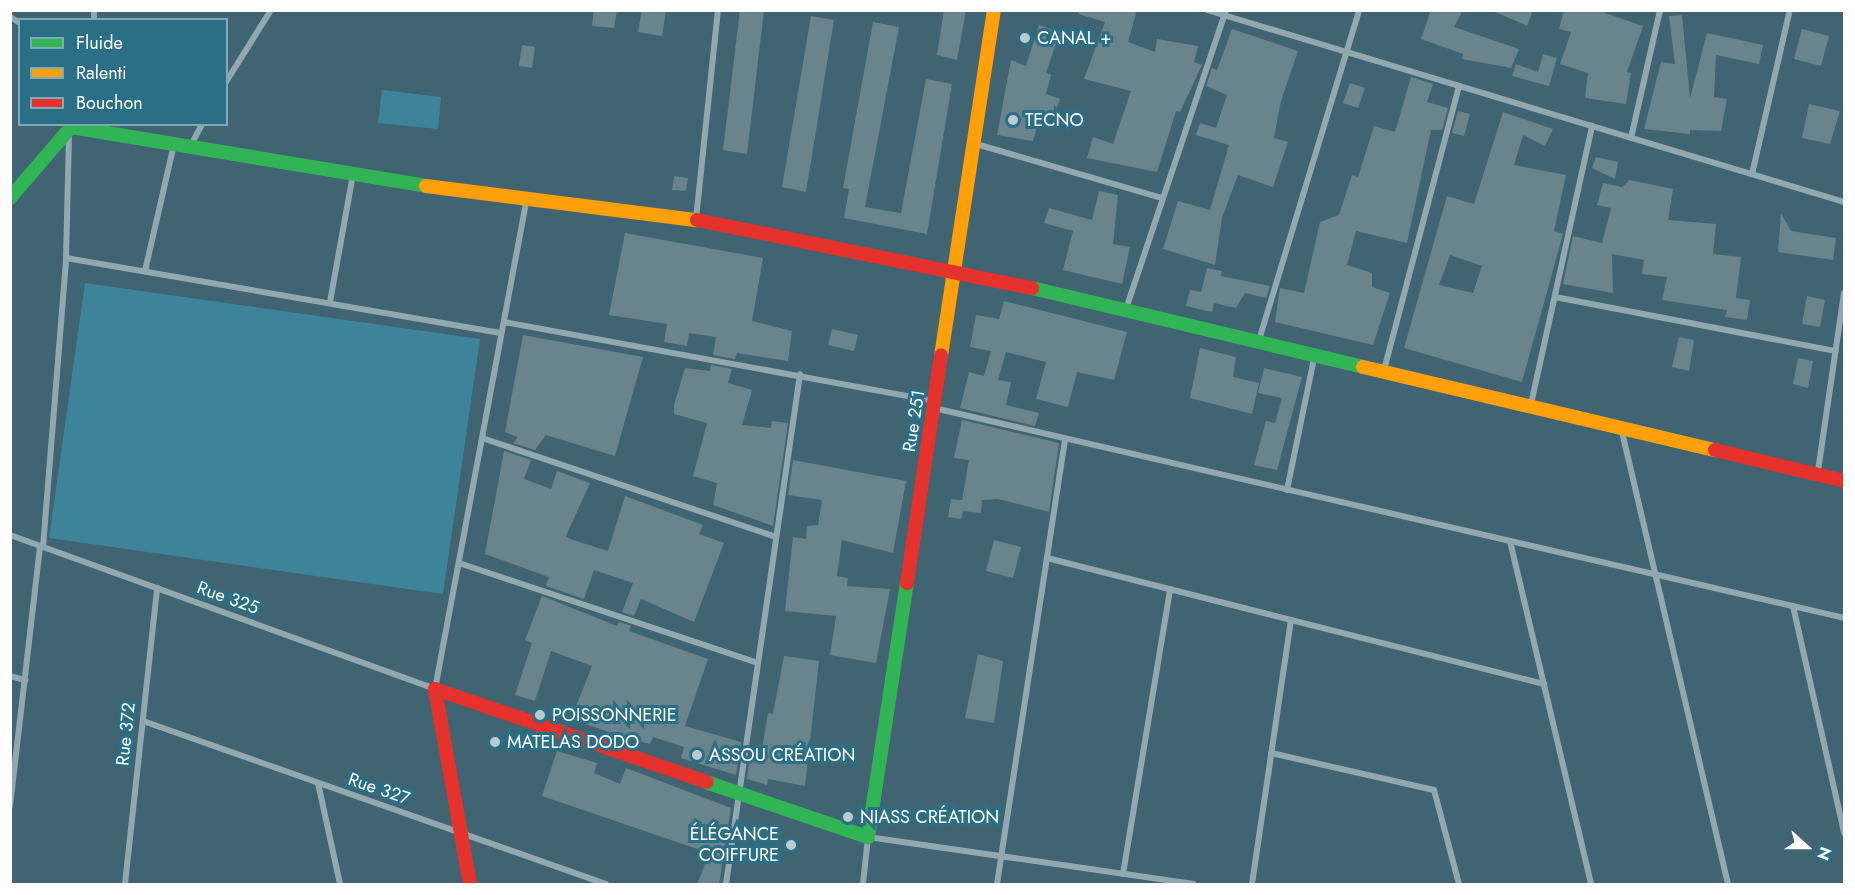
<!DOCTYPE html>
<html>
<head>
<meta charset="utf-8">
<style>
  body { margin:0 }
  #map { position:relative; width:1855px; height:895px; overflow:hidden; background:#406471; font-family:Jost,sans-serif }
  div>[style] { position:absolute }
  [style*='--x'] { left:calc(var(--x)*1px); top:calc(var(--y)*1px); width:calc(var(--w)*1px); rotate:calc(var(--a)*1deg) }
  .green>* { inset:0; background:#3d849b }
  .building>* { inset:0; background:#69848d }
  .street>* { height:6px; margin:-3px; padding:0 3px; transform-origin:3px; border-radius:3px; background:#92a8b0 }
  .fast>* { height:14px; margin:-7px; padding:0 7px; transform-origin:7px; border-radius:7px; background:#30b455 }
  .slow>* { height:14px; margin:-7px; padding:0 7px; transform-origin:7px; border-radius:7px; background:#ff9f0a }
  .jam>* { height:14px; margin:-7px; padding:0 7px; transform-origin:7px; border-radius:7px; background:#e5322d }
  .dots>* { width:16px; height:16px; translate:-50% -50%; box-sizing:border-box; border:3px solid #2b6f86; border-radius:50% }
  span { translate:-50% -50%; white-space:nowrap; text-align:center; line-height:1.15; -webkit-text-stroke:6px #2b6f86; paint-order:stroke }
  .poi-label { font-size:18px; color:#fff }
  .left { translate:0 -50%; text-align:left }
  .right { translate:-100% -50%; text-align:right }
  .street-label { font-size:18px; color:#fff }
  .frame { position:absolute; inset:0; border:12px solid #fff; pointer-events:none }
  .legend { position:absolute; left:18px; top:18px; width:210px; height:108px; box-sizing:border-box; background:#2b6f86; border:2px solid #80a9b6; margin:0; padding:8px 10px; list-style:none; font-size:18px; color:#fff }
  .legend li { display:flex; align-items:center; gap:12px; height:30px }
  .legend b { width:30px; border:2px solid #80a9b6 }
  .north { position:absolute; left:1777px; top:817px; width:60px; height:60px; -webkit-text-stroke:4px #2b6f86; paint-order:stroke; rotate:111deg; font-size:16px; font-weight:700; line-height:24px; text-align:center; color:#fff }
  .north::after { content:''; display:block; margin:auto; width:21px; height:27px; background:#fff; clip-path:polygon(50% 0,100% 100%,50% 72%,0 100%) }
</style>
</head>
<body>
<div id="map">
  <div class="green">
    <div style="clip-path:polygon(382px 90px,441px 97px,438px 129px,378px 123px)"></div>
    <div style="clip-path:polygon(85px 283px,480px 339px,443px 594px,49px 538px)"></div>
  </div>
  <div class="building">
    <div style="clip-path:polygon(594px 10px,617px 10px,614px 28px,592px 26px)"></div>
    <div style="clip-path:polygon(642px 10px,666px 10px,662px 36px,638px 32px)"></div>
    <div style="clip-path:polygon(740px 10px,764px 10px,747px 154px,723px 150px)"></div>
    <div style="clip-path:polygon(944px 10px,966px 10px,957px 60px,937px 55px)"></div>
    <div style="clip-path:polygon(1079px 10px,1137px 10px,1128px 42px,1155px 52px,1157px 39px,1198px 46px,1194px 62px,1202px 65px,1180px 112px,1176px 111px,1157px 172px,1087px 158px,1093px 137px,1113px 144px,1131px 91px,1084px 79px,1105px 22px,1078px 14px)"></div>
    <div style="clip-path:polygon(1431px 10px,1463px 10px,1454px 27px,1519px 49px,1511px 68px,1462px 59px,1463px 54px,1421px 39px)"></div>
    <div style="clip-path:polygon(1491px 10px,1533px 10px,1527px 26px)"></div>
    <div style="clip-path:polygon(1564px 10px,1596px 10px,1643px 26px,1627px 72px,1631px 73px,1626px 104px,1585px 98px,1588px 73px,1560px 64px,1571px 32px,1559px 29px)"></div>
    <div style="clip-path:polygon(1682px 15px,1690px 98px,1707px 33px,1763px 45px,1759px 64px,1716px 55px,1714px 97px,1727px 99px,1721px 131px,1690px 130px,1690px 134px,1644px 129px,1661px 62px,1675px 64px,1669px 16px)"></div>
    <div style="clip-path:polygon(811px 16px,834px 20px,806px 192px,782px 187px)"></div>
    <div style="clip-path:polygon(873px 22px,899px 27px,865px 207px,901px 213px,926px 79px,952px 84px,927px 234px,844px 218px,849px 189px,843px 188px)"></div>
    <div style="clip-path:polygon(1039px 25px,1060px 32px,1046px 73px,1051px 75px,1046px 94px,1060px 99px,1053px 118px,1041px 113px,1033px 141px,997px 135px,1011px 60px,1026px 66px)"></div>
    <div style="clip-path:polygon(1232px 29px,1298px 51px,1281px 101px,1274px 138px,1288px 142px,1273px 187px,1238px 175px,1222px 218px,1215px 265px,1163px 249px,1178px 201px,1210px 210px,1229px 145px,1196px 135px,1200px 123px,1216px 128px,1227px 95px,1206px 86px,1212px 68px,1217px 70px)"></div>
    <div style="clip-path:polygon(1802px 29px,1829px 36px,1821px 66px,1794px 59px)"></div>
    <div style="clip-path:polygon(522px 45px,535px 47px,532px 68px,519px 66px)"></div>
    <div style="clip-path:polygon(1543px 54px,1557px 58px,1549px 86px,1512px 76px,1516px 64px,1538px 72px)"></div>
    <div style="clip-path:polygon(1411px 77px,1433px 84px,1427px 102px,1448px 108px,1442px 130px,1431px 130px,1407px 243px,1356px 231px,1347px 265px,1372px 273px,1372px 287px,1390px 293px,1373px 345px,1275px 322px,1280px 288px,1304px 293px,1320px 222px,1339px 215px,1352px 175px,1358px 177px,1374px 126px,1395px 132px)"></div>
    <div style="clip-path:polygon(1350px 83px,1365px 88px,1358px 108px,1343px 103px)"></div>
    <div style="clip-path:polygon(1809px 104px,1840px 111px,1830px 144px,1802px 138px)"></div>
    <div style="clip-path:polygon(1458px 111px,1470px 114px,1464px 136px,1452px 133px)"></div>
    <div style="clip-path:polygon(evenodd,1503px 112px,1553px 129px,1545px 146px,1523px 135px,1514px 165px,1566px 175px,1554px 231px,1563px 234px,1522px 382px,1404px 348px,1447px 196px,1474px 204px,1503px 112px,1450px 255px,1482px 266px,1473px 293px,1439px 285px,1450px 255px)"></div>
    <div style="clip-path:polygon(1596px 157px,1618px 162px,1615px 179px,1592px 168px)"></div>
    <div style="clip-path:polygon(674px 176px,688px 178px,686px 191px,672px 190px)"></div>
    <div style="clip-path:polygon(1630px 180px,1673px 189px,1668px 220px,1716px 224px,1713px 254px,1741px 257px,1736px 298px,1750px 300px,1747px 320px,1725px 317px,1727px 310px,1662px 300px,1667px 277px,1642px 274px,1644px 260px,1612px 254px,1613px 293px,1563px 284px,1573px 236px,1602px 243px,1611px 208px,1597px 205px,1603px 183px,1622px 187px)"></div>
    <div style="clip-path:polygon(1099px 191px,1118px 195px,1113px 244px,1130px 247px,1122px 284px,1063px 270px,1073px 231px,1044px 223px,1049px 208px,1092px 220px)"></div>
    <div style="clip-path:polygon(1781px 213px,1791px 231px,1836px 238px,1833px 260px,1778px 252px)"></div>
    <div style="clip-path:polygon(625px 233px,763px 258px,752px 321px,792px 331px,788px 361px,737px 353px,735px 359px,713px 355px,716px 337px,689px 333px,687px 346px,664px 342px,667px 324px,609px 315px)"></div>
    <div style="clip-path:polygon(1207px 268px,1222px 271px,1221px 276px,1270px 286px,1266px 298px,1245px 293px,1236px 308px,1214px 303px,1212px 312px,1186px 306px,1190px 290px,1201px 292px)"></div>
    <div style="clip-path:polygon(1807px 296px,1825px 300px,1820px 327px,1802px 324px)"></div>
    <div style="clip-path:polygon(1004px 301px,1127px 332px,1114px 380px,1077px 372px,1068px 407px,1036px 399px,1046px 362px,1006px 352px,998px 380px,1011px 382px,1006px 405px,1039px 413px,1035px 426px,960px 408px,969px 372px,984px 376px,991px 351px,970px 347px,976px 315px,999px 319px)"></div>
    <div style="clip-path:polygon(832px 329px,858px 335px,854px 351px,828px 345px)"></div>
    <div style="clip-path:polygon(523px 335px,643px 357px,615px 456px,546px 435px,535px 450px,513px 443px,518px 437px,505px 432px)"></div>
    <div style="clip-path:polygon(1679px 337px,1694px 340px,1689px 371px,1672px 367px)"></div>
    <div style="clip-path:polygon(1200px 348px,1236px 357px,1233px 377px,1259px 383px,1252px 414px,1190px 398px)"></div>
    <div style="clip-path:polygon(1798px 358px,1813px 361px,1808px 388px,1793px 384px)"></div>
    <div style="clip-path:polygon(711px 365px,732px 369px,728px 383px,752px 390px,742px 425px,771px 428px,772px 421px,788px 423px,773px 526px,713px 505px,717px 483px,693px 476px,707px 423px,674px 414px,674px 405px,685px 368px,710px 371px)"></div>
    <div style="clip-path:polygon(1264px 368px,1302px 377px,1277px 470px,1254px 465px,1266px 421px,1275px 423px,1282px 398px,1258px 393px)"></div>
    <div style="clip-path:polygon(962px 420px,1059px 443px,1049px 512px,998px 499px,982px 500px,981px 513px,963px 511px,961px 519px,948px 517px,951px 499px,962px 500px,969px 460px,954px 458px)"></div>
    <div style="clip-path:polygon(504px 451px,531px 460px,524px 479px,551px 489px,557px 471px,590px 483px,566px 536px,570px 539px,608px 551px,625px 496px,703px 525px,699px 534px,724px 543px,694px 622px,641px 599px,634px 616px,622px 612px,633px 583px,594px 570px,584px 599px,546px 586px,549px 577px,485px 554px)"></div>
    <div style="clip-path:polygon(793px 460px,906px 481px,893px 553px,842px 540px,837px 576px,848px 578px,847px 586px,890px 589px,876px 663px,830px 655px,836px 616px,785px 611px,793px 537px,806px 539px,807px 526px,818px 525px,822px 500px,788px 495px)"></div>
    <div style="clip-path:polygon(994px 540px,1021px 547px,1013px 578px,986px 571px)"></div>
    <div style="clip-path:polygon(542px 596px,617px 626px,619px 622px,631px 626px,629px 631px,708px 659px,685px 726px,741px 742px,736px 775px,681px 758px,684px 747px,653px 737px,650px 744px,629px 739px,571px 719px,592px 666px,551px 651px,535px 701px,515px 695px,532px 643px,525px 640px)"></div>
    <div style="clip-path:polygon(978px 654px,1003px 661px,994px 723px,965px 718px)"></div>
    <div style="clip-path:polygon(784px 656px,819px 661px,805px 786px,768px 779px,767px 785px,747px 779px,751px 746px,762px 749px,768px 713px,773px 714px)"></div>
    <div style="clip-path:polygon(557px 751px,597px 763px,594px 773px,620px 784px,626px 768px,731px 808px,719px 885px,697px 885px,709px 853px,542px 796px)"></div>
  </div>
  <div class="street">
    <div style="--x:94;--y:10;--w:10;--a:90"></div>
    <div style="--x:1207;--y:10;--w:665;--a:16.77"></div>
    <div style="--x:10;--y:17;--w:12;--a:31"></div>
    <div style="--x:226;--y:82;--w:85;--a:-58"></div>
    <div style="--x:1631;--y:138;--w:131;--a:-77.2"></div>
    <div style="--x:976;--y:144;--w:194;--a:16.2"></div>
    <div style="--x:191;--y:145;--w:24;--a:-62"></div>
    <div style="--x:1752;--y:174;--w:168;--a:-77"></div>
    <div style="--x:696;--y:219;--w:210;--a:-84"></div>
    <div style="--x:66;--y:258;--w:441;--a:9.8"></div>
    <div style="--x:145;--y:271;--w:125;--a:-77.1"></div>
    <div style="--x:1555;--y:297;--w:286;--a:10.9"></div>
    <div style="--x:330;--y:302;--w:124;--a:-79.8"></div>
    <div style="--x:1126;--y:309;--w:315;--a:-71.5"></div>
    <div style="--x:504;--y:322;--w:434;--a:10.4"></div>
    <div style="--x:1259;--y:340;--w:345;--a:-73.1"></div>
    <div style="--x:1384;--y:370;--w:294;--a:-75.2"></div>
    <div style="--x:1531;--y:404;--w:285;--a:-77.6"></div>
    <div style="--x:934;--y:408;--w:934;--a:12.99"></div>
    <div style="--x:1622;--y:432;--w:464;--a:76.8"></div>
    <div style="--x:482;--y:438;--w:310;--a:18.6"></div>
    <div style="--x:1818;--y:471;--w:180;--a:-81.7"></div>
    <div style="--x:1287;--y:490;--w:134;--a:-78.4"></div>
    <div style="--x:10;--y:535;--w:452;--a:19.9"></div>
    <div style="--x:435;--y:689;--w:495;--a:-79.4"></div>
    <div style="--x:1510;--y:541;--w:352;--a:76.7"></div>
    <div style="--x:43;--y:547;--w:290;--a:-85.4"></div>
    <div style="--x:66;--y:258;--w:121;--a:-88.6"></div>
    <div style="--x:1047;--y:558;--w:513;--a:14.23"></div>
    <div style="--x:459;--y:563;--w:315;--a:18.5"></div>
    <div style="--x:1793;--y:606;--w:233;--a:77.3"></div>
    <div style="--x:10;--y:676;--w:16;--a:15"></div>
    <div style="--x:143;--y:721;--w:491;--a:19.4"></div>
    <div style="--x:1271;--y:753;--w:167;--a:12.8"></div>
    <div style="--x:1434;--y:790;--w:97;--a:75.1"></div>
    <div style="--x:318;--y:783;--w:103;--a:77.7"></div>
    <div style="--x:10;--y:806;--w:262;--a:-83.4"></div>
    <div style="--x:1123;--y:874;--w:289;--a:-80.6"></div>
    <div style="--x:125;--y:884;--w:298;--a:-83.8"></div>
    <div style="--x:726;--y:884;--w:515;--a:-81.74"></div>
    <div style="--x:863;--y:884;--w:47;--a:-83.9"></div>
    <div style="--x:868;--y:837;--w:329;--a:8.2"></div>
    <div style="--x:997;--y:884;--w:450;--a:-81.3"></div>
    <div style="--x:1252;--y:884;--w:267;--a:-81.6"></div>
  </div>
  <div class="fast">
    <div style="--x:10;--y:198;--w:94;--a:-49.3"></div>
    <div style="--x:71;--y:127;--w:360;--a:9.4"></div>
    <div style="--x:1032;--y:288;--w:340;--a:13.4"></div>
    <div style="--x:706;--y:782;--w:171;--a:18.8"></div>
    <div style="--x:868;--y:837;--w:257;--a:-81.3"></div>
  </div>
  <div class="slow">
    <div style="--x:426;--y:186;--w:273;--a:7.2"></div>
    <div style="--x:941;--y:356;--w:350;--a:-81.3"></div>
    <div style="--x:1363;--y:367;--w:362;--a:13.3"></div>
  </div>
  <div class="jam">
    <div style="--x:697;--y:220;--w:342;--a:11.5"></div>
    <div style="--x:1715;--y:450;--w:133;--a:13.5"></div>
    <div style="--x:907;--y:583;--w:230;--a:-81.5"></div>
    <div style="--x:470;--y:884;--w:198;--a:-100.2"></div>
    <div style="--x:435;--y:689;--w:287;--a:18.9"></div>
  </div>
  <div class="dots">
    <div style="left:1025px;top:38px;background:#bcc9cd"></div>
    <div style="left:1013px;top:120px;background:#bcc9cd"></div>
    <div style="left:540px;top:715px;background:#bcc9cd"></div>
    <div style="left:495px;top:742px;background:#bcc9cd"></div>
    <div style="left:697px;top:755px;background:#bcc9cd"></div>
    <div style="left:848px;top:817px;background:#bcc9cd"></div>
    <div style="left:791px;top:845px;background:#bcc9cd"></div>
  </div>
  <div class="poi-label">
    <span class="left" style="left:1037px;top:38px">CANAL +</span>
    <span class="left" style="left:1025px;top:120px">TECNO</span>
    <span class="left" style="left:552px;top:715px">POISSONNERIE</span>
    <span class="left" style="left:507px;top:742px">MATELAS DODO</span>
    <span class="left" style="left:709px;top:755px">ASSOU CRÉATION</span>
    <span class="left" style="left:860px;top:817px">NIASS CRÉATION</span>
    <span class="right" style="left:779px;top:845px">ÉLÉGANCE<br>COIFFURE</span>
  </div>
  <div class="street-label">
    <span style="left:914px;top:421px;rotate:-81deg">Rue 251</span>
    <span style="left:228px;top:598px;rotate:20deg">Rue 325</span>
    <span style="left:126px;top:734px;rotate:-84deg">Rue 372</span>
    <span style="left:379px;top:789px;rotate:19deg">Rue 327</span>
  </div>
  <div class="frame"></div>
  <ul class="legend">
  <li><b style="height:8px;background:#30b455"></b>Fluide</li>
  <li><b style="height:8px;background:#ff9f0a"></b>Ralenti</li>
  <li><b style="height:8px;background:#e5322d"></b>Bouchon</li>
  </ul>
  <div class="north">N</div>
</div>
</body>
</html>
